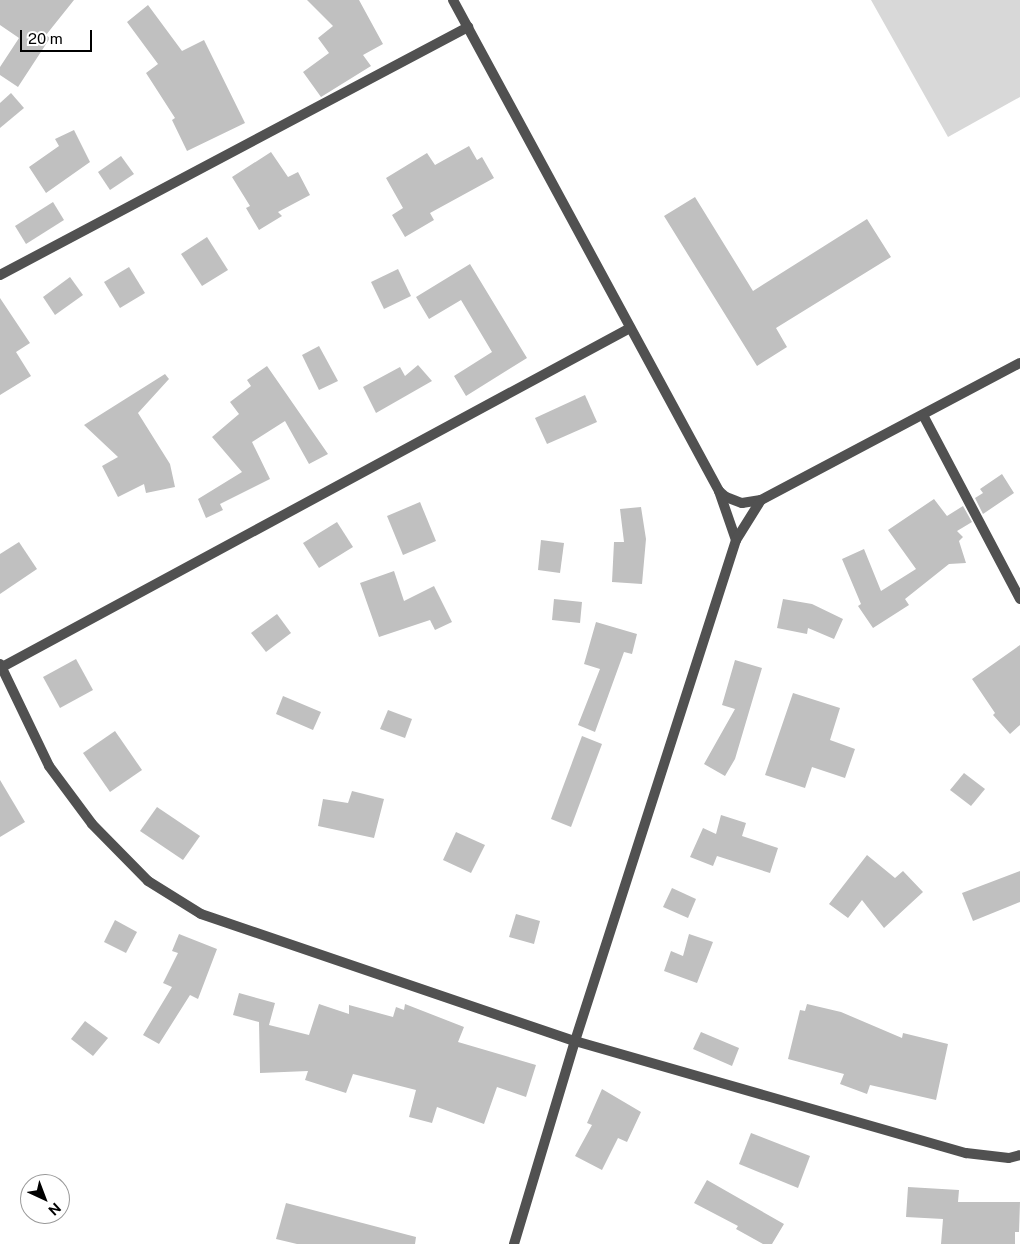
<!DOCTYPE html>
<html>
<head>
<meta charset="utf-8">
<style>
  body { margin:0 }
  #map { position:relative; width:1020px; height:1244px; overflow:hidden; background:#fff; font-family:"Public Sans",sans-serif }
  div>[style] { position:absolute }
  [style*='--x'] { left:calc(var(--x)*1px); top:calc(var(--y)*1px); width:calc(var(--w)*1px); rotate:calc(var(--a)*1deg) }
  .green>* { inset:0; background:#d8d8d8 }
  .building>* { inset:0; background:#c0c0c0 }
  .street>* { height:10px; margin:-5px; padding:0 5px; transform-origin:5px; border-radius:5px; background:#515151 }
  span { translate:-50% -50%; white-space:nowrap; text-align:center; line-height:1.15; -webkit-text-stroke:4px #fff; paint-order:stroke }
  .north { position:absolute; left:20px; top:1174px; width:50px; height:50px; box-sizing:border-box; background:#fff; border:1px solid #999; border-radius:50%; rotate:137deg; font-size:14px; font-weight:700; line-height:20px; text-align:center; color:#000 }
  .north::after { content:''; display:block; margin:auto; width:18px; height:22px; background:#000; clip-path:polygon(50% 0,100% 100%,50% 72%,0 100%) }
  .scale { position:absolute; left:20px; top:30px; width:72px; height:22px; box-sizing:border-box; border:2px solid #000; border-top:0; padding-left:6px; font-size:15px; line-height:18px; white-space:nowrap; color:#000; -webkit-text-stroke:4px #fff; paint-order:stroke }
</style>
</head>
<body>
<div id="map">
  <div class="green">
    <div style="clip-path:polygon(871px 0,1020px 0,1020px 97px,948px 137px)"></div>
  </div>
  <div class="building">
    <div style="clip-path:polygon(0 0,74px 0,46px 35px,50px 38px,18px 87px,0 75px,0 67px,19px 38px,0 25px)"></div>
    <div style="clip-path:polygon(307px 0,359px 0,383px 44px,363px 55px,371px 66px,321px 97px,303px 72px,329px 53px,318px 38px,333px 26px)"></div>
    <div style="clip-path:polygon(148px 5px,182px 51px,204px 40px,245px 123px,187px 151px,172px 120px,175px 118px,146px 73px,158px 64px,127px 22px)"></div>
    <div style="clip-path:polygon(11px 93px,24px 108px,0 128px,0 103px)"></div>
    <div style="clip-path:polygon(74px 130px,90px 162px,46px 193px,29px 167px,59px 146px,55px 139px)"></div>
    <div style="clip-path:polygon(469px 146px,477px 160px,482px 157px,494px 178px,430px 213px,434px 220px,405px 237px,392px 215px,403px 208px,386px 178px,427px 153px,435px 165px)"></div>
    <div style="clip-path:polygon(271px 152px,288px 177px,298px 172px,310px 195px,278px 212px,282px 216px,259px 230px,246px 208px,250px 206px,232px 177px)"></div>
    <div style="clip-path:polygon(121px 156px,134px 174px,110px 190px,98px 172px)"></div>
    <div style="clip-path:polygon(695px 197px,753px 291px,867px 219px,891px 257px,776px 328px,787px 347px,757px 366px,664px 216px)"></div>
    <div style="clip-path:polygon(53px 202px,64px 220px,26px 244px,15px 226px)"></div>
    <div style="clip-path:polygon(207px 237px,228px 270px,202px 286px,181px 254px)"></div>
    <div style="clip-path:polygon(470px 264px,527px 358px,466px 396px,454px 376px,492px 352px,461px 300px,429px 319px,416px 297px)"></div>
    <div style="clip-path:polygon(129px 267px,145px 293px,120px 308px,104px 282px)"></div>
    <div style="clip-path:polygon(398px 269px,411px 296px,384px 309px,371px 282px)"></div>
    <div style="clip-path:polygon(70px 277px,83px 295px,55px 315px,43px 297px)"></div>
    <div style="clip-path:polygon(0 298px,30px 343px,16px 352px,31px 376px,0 395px)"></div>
    <div style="clip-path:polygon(319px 346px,338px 381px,319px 390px,302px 355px)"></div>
    <div style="clip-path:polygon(418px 365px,432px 381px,376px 413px,363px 387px,400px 367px,405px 376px)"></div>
    <div style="clip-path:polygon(267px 366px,328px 454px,309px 464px,285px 421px,252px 442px,270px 479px,220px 504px,223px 510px,206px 518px,198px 499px,242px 472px,212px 437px,239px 414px,230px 402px,251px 386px,247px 380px)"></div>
    <div style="clip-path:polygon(165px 374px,169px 379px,138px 413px,170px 464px,175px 487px,146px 493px,144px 484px,118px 497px,102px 466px,118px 457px,84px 425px)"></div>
    <div style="clip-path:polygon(585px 395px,597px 422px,547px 444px,535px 418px)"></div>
    <div style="clip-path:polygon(1002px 474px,1014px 493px,983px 514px,975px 498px,983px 493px,980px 489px)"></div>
    <div style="clip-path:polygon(934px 499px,947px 516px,963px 506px,972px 522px,957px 531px,963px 537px,959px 541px,966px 563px,949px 564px,905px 599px,909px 605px,873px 628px,858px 606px,861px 604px,842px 559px,864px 549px,881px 591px,916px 569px,888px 530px)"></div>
    <div style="clip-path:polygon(420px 502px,436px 541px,403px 555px,387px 516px)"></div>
    <div style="clip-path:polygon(641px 507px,646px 539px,642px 584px,612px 582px,614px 542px,624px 542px,620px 509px)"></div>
    <div style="clip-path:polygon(337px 522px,353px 547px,319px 568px,303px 543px)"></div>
    <div style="clip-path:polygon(541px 540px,564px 543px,560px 573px,538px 570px)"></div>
    <div style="clip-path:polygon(19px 542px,37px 569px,0 594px,0 554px)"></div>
    <div style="clip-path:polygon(394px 571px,404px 601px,434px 586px,452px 622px,435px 630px,430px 620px,379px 637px,360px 583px)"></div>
    <div style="clip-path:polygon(554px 599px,582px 602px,580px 623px,552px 620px)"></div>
    <div style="clip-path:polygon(783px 599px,812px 604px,843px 619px,834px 639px,808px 628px,807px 634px,777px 628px)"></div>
    <div style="clip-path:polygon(277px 614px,291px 633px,266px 652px,251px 633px)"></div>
    <div style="clip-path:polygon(596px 622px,637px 634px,632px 654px,624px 652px,595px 732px,578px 725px,600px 669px,584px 664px)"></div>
    <div style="clip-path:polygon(1020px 645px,1020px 725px,1010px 734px,993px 715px,995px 713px,972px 679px)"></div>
    <div style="clip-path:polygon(76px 659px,93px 690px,60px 708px,43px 677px)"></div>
    <div style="clip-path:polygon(735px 660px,762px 668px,735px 759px,725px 776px,704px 764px,735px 709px,722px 705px)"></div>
    <div style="clip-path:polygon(793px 693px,840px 708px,830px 740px,855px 749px,845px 778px,812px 767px,805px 788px,765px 775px)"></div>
    <div style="clip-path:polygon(283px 696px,321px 712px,313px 730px,276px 714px)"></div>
    <div style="clip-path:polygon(388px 710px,412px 719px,405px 738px,380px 729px)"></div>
    <div style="clip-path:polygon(115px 731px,142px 770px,110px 792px,83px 753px)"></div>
    <div style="clip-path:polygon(582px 736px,602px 744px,571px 827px,551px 819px)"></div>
    <div style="clip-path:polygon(964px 773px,985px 789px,971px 806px,950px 790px)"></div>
    <div style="clip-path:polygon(0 780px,25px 822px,0 837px)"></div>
    <div style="clip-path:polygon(352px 791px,384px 799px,374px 838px,318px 826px,323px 799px,348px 803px)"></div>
    <div style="clip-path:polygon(157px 807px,200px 836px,183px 860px,140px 831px)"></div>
    <div style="clip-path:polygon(721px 815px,746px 823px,742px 836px,778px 848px,770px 873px,717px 856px,713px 866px,690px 857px,703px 828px,716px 834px)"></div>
    <div style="clip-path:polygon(456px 832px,485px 845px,471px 873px,443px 860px)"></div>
    <div style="clip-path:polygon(867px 855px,895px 878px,903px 871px,923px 892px,884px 928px,862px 900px,848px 918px,829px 904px)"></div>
    <div style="clip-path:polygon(1020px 871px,1020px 902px,973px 921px,962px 893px)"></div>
    <div style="clip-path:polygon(672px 888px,696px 899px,688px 918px,663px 907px)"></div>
    <div style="clip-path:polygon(516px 914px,540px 921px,534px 944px,509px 937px)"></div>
    <div style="clip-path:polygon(115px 920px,137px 932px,126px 953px,104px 942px)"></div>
    <div style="clip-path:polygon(179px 934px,217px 949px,198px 999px,190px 995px,159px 1044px,143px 1035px,172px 987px,163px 983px,178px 953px,172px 951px)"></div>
    <div style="clip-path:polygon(689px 934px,713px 942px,697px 983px,664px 971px,671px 951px,683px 956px)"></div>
    <div style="clip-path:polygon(239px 993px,275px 1003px,269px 1025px,309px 1035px,319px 1004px,349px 1014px,349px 1005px,393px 1017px,396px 1007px,404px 1010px,405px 1004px,464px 1027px,458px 1042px,536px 1065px,526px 1097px,497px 1087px,484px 1124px,437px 1107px,432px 1123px,409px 1117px,416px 1090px,353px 1074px,346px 1093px,305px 1080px,308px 1071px,260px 1073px,259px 1022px,233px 1015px)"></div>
    <div style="clip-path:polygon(807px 1004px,841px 1012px,902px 1038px,903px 1033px,948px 1044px,936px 1100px,870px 1085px,867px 1094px,840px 1084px,844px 1074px,788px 1059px,800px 1010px,805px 1011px)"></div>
    <div style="clip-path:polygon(85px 1021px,108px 1038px,93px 1056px,71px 1039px)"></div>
    <div style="clip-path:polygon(701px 1032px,739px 1048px,732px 1066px,693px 1049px)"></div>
    <div style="clip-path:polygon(602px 1089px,641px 1112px,627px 1142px,618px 1138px,602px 1170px,575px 1156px,592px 1125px,587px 1123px)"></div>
    <div style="clip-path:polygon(751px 1133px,810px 1156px,798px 1188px,739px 1164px)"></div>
    <div style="clip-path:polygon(707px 1180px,784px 1224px,772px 1244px,763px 1244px,736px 1229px,738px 1226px,694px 1203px)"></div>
    <div style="clip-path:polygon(908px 1187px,959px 1190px,958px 1202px,1020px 1202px,1019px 1232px,1015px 1232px,1015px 1244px,941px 1244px,943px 1219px,906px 1217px)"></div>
    <div style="clip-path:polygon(286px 1203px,416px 1237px,415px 1244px,297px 1244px,276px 1239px)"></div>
  </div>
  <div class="street">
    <div style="--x:453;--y:0;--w:558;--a:61.55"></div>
    <div style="--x:719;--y:491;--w:9;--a:41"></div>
    <div style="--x:726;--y:497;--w:17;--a:21"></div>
    <div style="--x:742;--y:503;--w:19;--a:-9"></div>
    <div style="--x:761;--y:500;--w:293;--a:-27.9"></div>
    <div style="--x:0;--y:275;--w:530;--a:-27.92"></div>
    <div style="--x:923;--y:415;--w:208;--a:62.2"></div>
    <div style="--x:719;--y:491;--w:52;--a:70.9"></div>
    <div style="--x:0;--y:664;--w:113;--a:64.3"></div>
    <div style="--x:49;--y:766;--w:72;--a:53.4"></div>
    <div style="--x:92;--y:824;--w:80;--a:45.5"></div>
    <div style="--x:148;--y:881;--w:62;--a:31.9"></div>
    <div style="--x:201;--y:914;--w:395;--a:18.8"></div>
    <div style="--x:575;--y:1041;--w:407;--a:16"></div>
    <div style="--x:966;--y:1153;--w:43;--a:6.6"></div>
    <div style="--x:1009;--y:1158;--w:11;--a:-15"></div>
    <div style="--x:2;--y:667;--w:714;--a:-28.36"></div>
    <div style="--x:514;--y:1244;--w:212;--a:-73.3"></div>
    <div style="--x:575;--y:1041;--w:526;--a:-72.18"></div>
    <div style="--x:736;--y:540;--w:47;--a:-58"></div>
  </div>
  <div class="north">N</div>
  <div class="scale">20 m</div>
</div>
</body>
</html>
